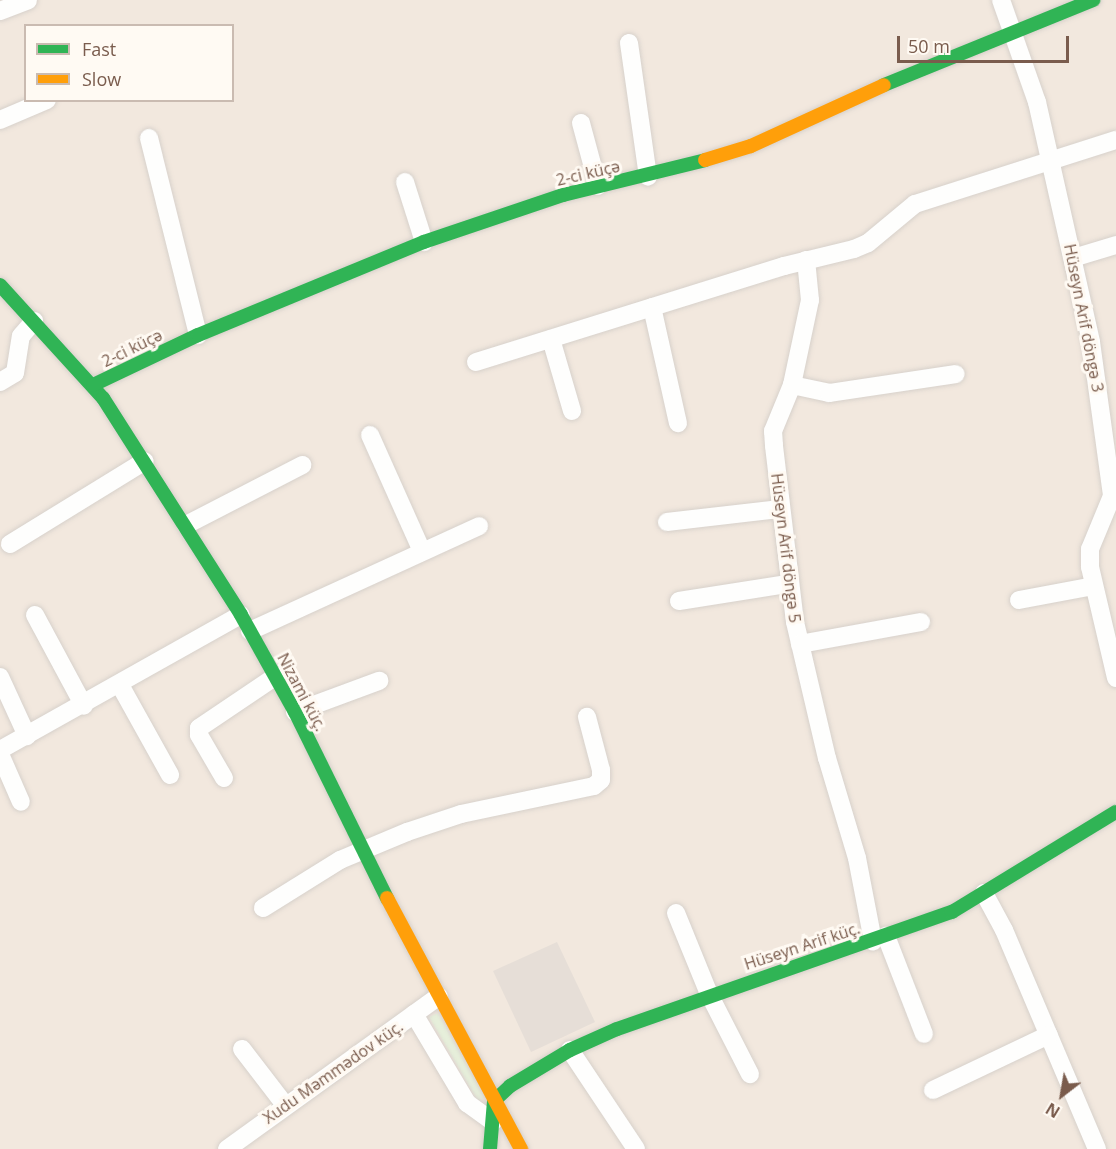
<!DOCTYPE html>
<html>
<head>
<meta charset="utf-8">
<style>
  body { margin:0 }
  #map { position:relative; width:1116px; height:1149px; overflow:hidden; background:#f9f5f0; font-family:"Open Sans",sans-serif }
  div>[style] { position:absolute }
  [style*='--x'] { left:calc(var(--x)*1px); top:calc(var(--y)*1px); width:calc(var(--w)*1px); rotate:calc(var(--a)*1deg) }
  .residential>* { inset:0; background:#f2e8de }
  .green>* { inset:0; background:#e7f0db }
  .building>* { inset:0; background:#e6ded7 }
  .roads { filter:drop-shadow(0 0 2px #d7d1cb) drop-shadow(0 0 2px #d7d1cb) }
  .street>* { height:18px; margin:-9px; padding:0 9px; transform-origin:9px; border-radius:9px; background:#fefefd }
  .fast>* { height:14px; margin:-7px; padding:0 7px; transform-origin:7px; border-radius:7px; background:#30b455 }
  .slow>* { height:14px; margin:-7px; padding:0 7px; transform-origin:7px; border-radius:7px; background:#ff9f0a }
  span { translate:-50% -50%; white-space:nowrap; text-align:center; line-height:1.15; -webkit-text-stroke:6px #fffaf3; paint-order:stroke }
  .street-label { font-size:16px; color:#7a5c4d }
  .legend { position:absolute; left:24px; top:24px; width:210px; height:78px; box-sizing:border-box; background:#fffaf3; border:2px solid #cabbb1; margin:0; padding:8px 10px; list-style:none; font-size:18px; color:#7a5c4d }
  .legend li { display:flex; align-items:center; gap:12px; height:30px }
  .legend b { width:30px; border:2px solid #cabbb1 }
  .north { position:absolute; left:1032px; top:1065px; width:60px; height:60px; -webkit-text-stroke:4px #fffaf3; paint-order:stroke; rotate:211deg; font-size:16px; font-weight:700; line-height:24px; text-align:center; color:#7a5c4d }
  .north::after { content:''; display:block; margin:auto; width:21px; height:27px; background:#7a5c4d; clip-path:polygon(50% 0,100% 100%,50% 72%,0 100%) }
  .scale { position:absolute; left:897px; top:36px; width:172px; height:27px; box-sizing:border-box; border:3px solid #7a5c4d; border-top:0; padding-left:8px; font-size:18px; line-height:21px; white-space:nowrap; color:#7a5c4d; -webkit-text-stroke:4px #fffaf3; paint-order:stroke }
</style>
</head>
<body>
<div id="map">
  <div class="residential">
    <div style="clip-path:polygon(evenodd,0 0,1116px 0,1116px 1149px,0 1149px,0 0,26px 26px,232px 26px,232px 100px,26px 100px,26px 26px)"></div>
  </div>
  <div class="green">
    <div style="clip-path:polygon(438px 1013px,485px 1098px,478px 1101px,429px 1017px)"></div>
  </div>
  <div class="building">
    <div style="clip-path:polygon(557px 942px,595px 1022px,531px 1052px,493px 971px)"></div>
  </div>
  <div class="roads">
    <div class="street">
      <div style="--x:1001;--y:0;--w:108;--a:70.6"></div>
      <div style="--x:1037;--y:102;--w:246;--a:77.3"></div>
      <div style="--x:1091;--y:342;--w:155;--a:82.2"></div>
      <div style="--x:1112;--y:496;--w:57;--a:112.5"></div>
      <div style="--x:1090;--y:549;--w:18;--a:90"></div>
      <div style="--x:1090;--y:567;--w:114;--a:76.8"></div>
      <div style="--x:0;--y:11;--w:30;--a:-21"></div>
      <div style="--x:629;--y:43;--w:135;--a:81.9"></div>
      <div style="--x:0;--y:120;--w:51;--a:-23.1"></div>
      <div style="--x:581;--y:123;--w:65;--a:74.9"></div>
      <div style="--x:149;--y:138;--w:203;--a:76"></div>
      <div style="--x:405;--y:182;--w:63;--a:72.4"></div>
      <div style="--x:1073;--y:258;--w:45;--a:-16.8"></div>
      <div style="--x:806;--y:260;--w:40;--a:84.3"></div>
      <div style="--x:810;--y:300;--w:87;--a:102"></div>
      <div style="--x:792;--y:385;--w:50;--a:112.4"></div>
      <div style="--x:773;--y:431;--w:15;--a:86"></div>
      <div style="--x:774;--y:446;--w:177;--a:83.2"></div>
      <div style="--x:795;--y:622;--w:140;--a:76.8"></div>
      <div style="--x:827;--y:758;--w:104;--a:73.3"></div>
      <div style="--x:857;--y:858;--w:85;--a:79.1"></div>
      <div style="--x:652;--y:307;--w:119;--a:77.4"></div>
      <div style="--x:551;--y:339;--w:75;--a:73.7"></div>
      <div style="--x:476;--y:362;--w:323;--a:-17.3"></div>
      <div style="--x:784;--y:266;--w:72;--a:-13.7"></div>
      <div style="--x:854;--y:249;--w:15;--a:-23"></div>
      <div style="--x:868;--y:243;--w:61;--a:-39.7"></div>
      <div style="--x:915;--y:204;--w:211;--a:-17.7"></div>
      <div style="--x:0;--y:382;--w:17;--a:-31"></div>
      <div style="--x:15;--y:373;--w:37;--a:-81"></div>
      <div style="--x:21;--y:336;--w:20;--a:-49"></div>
      <div style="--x:792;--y:385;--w:38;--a:12"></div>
      <div style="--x:829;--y:393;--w:128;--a:-8.5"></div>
      <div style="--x:370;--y:435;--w:127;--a:65.9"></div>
      <div style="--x:667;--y:522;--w:114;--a:-6.6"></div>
      <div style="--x:186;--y:525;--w:131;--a:-27.3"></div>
      <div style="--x:10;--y:544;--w:158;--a:-31.6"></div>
      <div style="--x:1019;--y:600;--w:76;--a:-10.6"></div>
      <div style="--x:679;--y:601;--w:110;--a:-8.9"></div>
      <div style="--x:35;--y:615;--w:103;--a:61.7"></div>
      <div style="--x:250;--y:631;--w:252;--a:-24.6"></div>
      <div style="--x:800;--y:644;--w:123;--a:-10.3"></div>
      <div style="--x:0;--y:677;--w:65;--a:65.4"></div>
      <div style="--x:120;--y:685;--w:103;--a:60.9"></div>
      <div style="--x:295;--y:712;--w:90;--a:-20.3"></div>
      <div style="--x:0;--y:750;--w:276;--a:-29.3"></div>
      <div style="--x:0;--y:754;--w:52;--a:66.4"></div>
      <div style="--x:224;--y:778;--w:50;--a:-120.2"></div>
      <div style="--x:199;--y:735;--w:7;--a:-90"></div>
      <div style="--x:199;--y:728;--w:93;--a:-34"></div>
      <div style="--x:984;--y:893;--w:42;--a:61.6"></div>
      <div style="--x:1004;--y:930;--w:238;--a:67"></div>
      <div style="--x:263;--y:908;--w:91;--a:-31.9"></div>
      <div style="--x:340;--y:860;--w:73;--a:-22.7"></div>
      <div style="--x:407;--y:832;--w:57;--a:-18.4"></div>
      <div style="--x:461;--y:814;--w:136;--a:-11.9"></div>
      <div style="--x:594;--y:786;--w:9;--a:-41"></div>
      <div style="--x:601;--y:780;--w:10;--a:-90"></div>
      <div style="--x:601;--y:770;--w:55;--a:-104.8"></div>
      <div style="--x:676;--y:913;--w:87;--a:67.8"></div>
      <div style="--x:709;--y:994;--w:90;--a:62.9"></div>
      <div style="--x:886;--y:936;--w:105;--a:68.8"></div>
      <div style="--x:414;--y:1014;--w:104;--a:59.2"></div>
      <div style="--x:467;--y:1103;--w:32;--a:36"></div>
      <div style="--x:242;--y:1049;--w:71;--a:52.5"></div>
      <div style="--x:570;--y:1050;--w:119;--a:56.3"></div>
      <div style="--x:933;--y:1090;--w:128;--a:-25.4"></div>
      <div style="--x:227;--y:1149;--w:261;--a:-35.8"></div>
    </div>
    <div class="fast">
      <div style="--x:884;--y:85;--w:226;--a:-22.1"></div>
      <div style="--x:0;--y:285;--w:153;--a:47.7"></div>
      <div style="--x:103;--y:398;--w:257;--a:57.5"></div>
      <div style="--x:241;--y:615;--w:111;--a:60.9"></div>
      <div style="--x:295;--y:712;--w:208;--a:63.7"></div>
      <div style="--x:93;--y:385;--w:116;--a:-25.5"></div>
      <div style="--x:198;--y:335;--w:244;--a:-22.4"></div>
      <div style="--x:424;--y:242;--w:147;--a:-18.7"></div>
      <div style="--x:563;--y:195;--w:146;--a:-13.8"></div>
      <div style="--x:494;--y:1101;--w:22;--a:-43"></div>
      <div style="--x:510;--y:1086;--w:70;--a:-31"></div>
      <div style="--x:570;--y:1050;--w:51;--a:-24.1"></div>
      <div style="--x:617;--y:1029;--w:355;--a:-19.3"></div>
      <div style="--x:952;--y:912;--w:192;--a:-31.4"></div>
      <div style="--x:490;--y:1149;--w:48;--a:-85.2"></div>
    </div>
    <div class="slow">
      <div style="--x:705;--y:160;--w:48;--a:-16.9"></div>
      <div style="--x:751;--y:146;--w:146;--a:-24.6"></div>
      <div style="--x:387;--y:898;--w:285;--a:61.9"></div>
    </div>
  </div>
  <div class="street-label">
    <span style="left:588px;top:173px;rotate:-13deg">2-ci küçə</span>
    <span style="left:1084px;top:318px;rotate:79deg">Hüseyn Arif döngə 3</span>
    <span style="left:132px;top:348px;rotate:-26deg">2-ci küçə</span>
    <span style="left:786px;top:548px;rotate:83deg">Hüseyn Arif döngə 5</span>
    <span style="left:302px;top:692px;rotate:62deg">Nizami küç.</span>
    <span style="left:802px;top:946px;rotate:-18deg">Hüseyn Arif küç.</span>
    <span style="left:333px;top:1072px;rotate:-35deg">Xudu Məmmədov küç.</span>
  </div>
  <ul class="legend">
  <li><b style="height:8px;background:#30b455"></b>Fast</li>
  <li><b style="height:8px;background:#ff9f0a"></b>Slow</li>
  </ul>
  <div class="north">N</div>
  <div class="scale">50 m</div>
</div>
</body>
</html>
